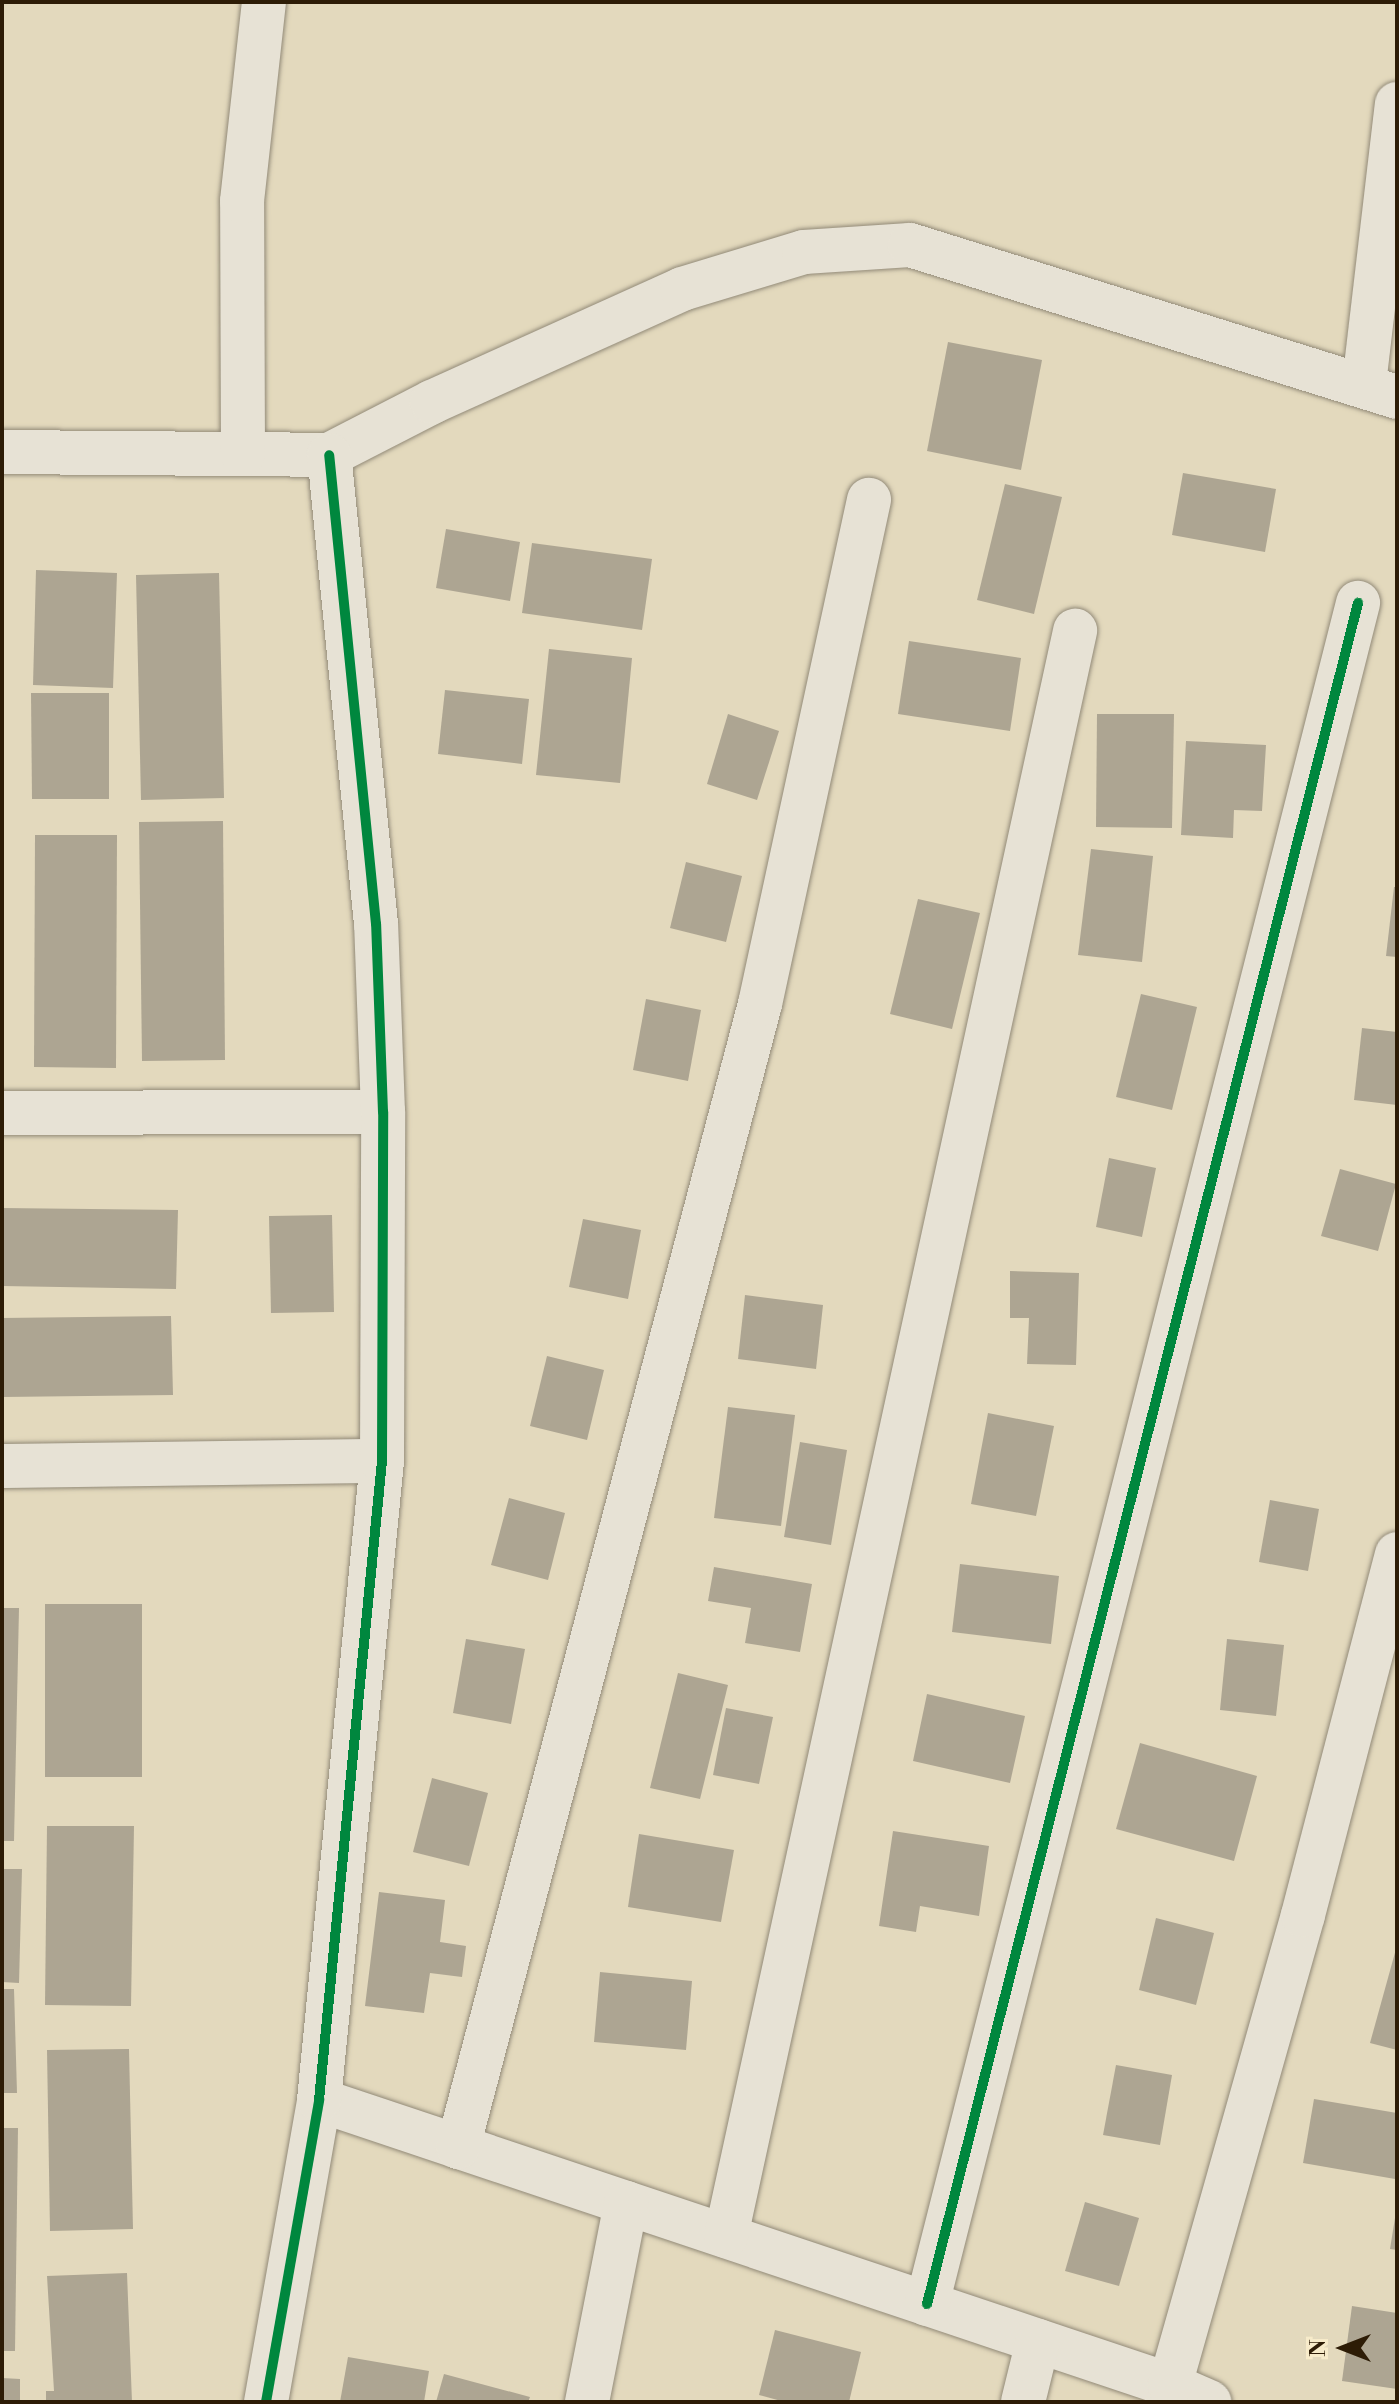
<!DOCTYPE html>
<html>
<head>
<meta charset="utf-8">
<style>
  body { margin:0 }
  #map { position:relative; width:1399px; height:2404px; overflow:hidden; background:#e3d9bd; font-family:"Libre Bodoni",serif }
  div>[style] { position:absolute }
  [style*='--x'] { left:calc(var(--x)*1px); top:calc(var(--y)*1px); width:calc(var(--w)*1px); rotate:calc(var(--a)*1deg) }
  .building>* { inset:0; background:#ada592 }
  .roads { filter:drop-shadow(0 0 2px #928a78) drop-shadow(0 0 2px #928a78) }
  .minor>* { height:44px; margin:-22px; padding:0 22px; transform-origin:22px; border-radius:22px; background:#e7e2d5 }
  .cycleway>* { height:10px; margin:-5px; padding:0 5px; transform-origin:5px; border-radius:5px; background:#00873e }
  span { translate:-50% -50%; white-space:nowrap; text-align:center; line-height:1.15; -webkit-text-stroke:7px #f7ebca; paint-order:stroke }
  .frame { position:absolute; inset:0; border:4px solid #2d1c06; pointer-events:none }
  .north { position:absolute; left:1303px; top:2308px; width:80px; height:80px; -webkit-text-stroke:6px #f7ebca; paint-order:stroke; rotate:270deg; font-size:22px; font-weight:700; line-height:32px; text-align:center; color:#2d1c06 }
  .north::after { content:''; display:block; margin:auto; width:28px; height:36px; background:#2d1c06; clip-path:polygon(50% 0,100% 100%,50% 72%,0 100%) }
</style>
</head>
<body>
<div id="map">
  <div class="building">
    <div style="clip-path:polygon(948px 342px,1042px 360px,1021px 470px,927px 451px)"></div>
    <div style="clip-path:polygon(1183px 473px,1276px 489px,1265px 552px,1172px 535px)"></div>
    <div style="clip-path:polygon(1005px 484px,1062px 497px,1034px 614px,977px 600px)"></div>
    <div style="clip-path:polygon(446px 529px,520px 542px,510px 601px,436px 588px)"></div>
    <div style="clip-path:polygon(532px 543px,652px 559px,642px 630px,522px 613px)"></div>
    <div style="clip-path:polygon(36px 570px,117px 573px,113px 688px,33px 685px)"></div>
    <div style="clip-path:polygon(219px 573px,224px 798px,141px 800px,136px 575px)"></div>
    <div style="clip-path:polygon(909px 641px,1021px 658px,1010px 731px,898px 714px)"></div>
    <div style="clip-path:polygon(549px 649px,632px 658px,620px 783px,536px 775px)"></div>
    <div style="clip-path:polygon(445px 690px,529px 699px,522px 764px,438px 754px)"></div>
    <div style="clip-path:polygon(31px 693px,109px 693px,109px 799px,32px 799px)"></div>
    <div style="clip-path:polygon(728px 714px,779px 731px,757px 800px,707px 784px)"></div>
    <div style="clip-path:polygon(1097px 714px,1174px 714px,1172px 828px,1096px 827px)"></div>
    <div style="clip-path:polygon(1186px 741px,1266px 745px,1262px 811px,1234px 810px,1233px 838px,1181px 835px)"></div>
    <div style="clip-path:polygon(223px 821px,225px 1060px,142px 1061px,139px 822px)"></div>
    <div style="clip-path:polygon(35px 835px,117px 835px,116px 1068px,34px 1067px)"></div>
    <div style="clip-path:polygon(1091px 849px,1153px 856px,1142px 962px,1078px 955px)"></div>
    <div style="clip-path:polygon(686px 862px,742px 876px,726px 942px,670px 928px)"></div>
    <div style="clip-path:polygon(1394px 887px,1397px 887px,1397px 957px,1386px 956px)"></div>
    <div style="clip-path:polygon(918px 899px,980px 913px,952px 1029px,890px 1014px)"></div>
    <div style="clip-path:polygon(1141px 994px,1197px 1007px,1172px 1110px,1116px 1097px)"></div>
    <div style="clip-path:polygon(646px 999px,701px 1010px,688px 1081px,633px 1070px)"></div>
    <div style="clip-path:polygon(1362px 1028px,1397px 1032px,1397px 1105px,1354px 1100px)"></div>
    <div style="clip-path:polygon(1109px 1158px,1156px 1168px,1142px 1237px,1096px 1227px)"></div>
    <div style="clip-path:polygon(1340px 1169px,1396px 1184px,1378px 1251px,1321px 1236px)"></div>
    <div style="clip-path:polygon(2px 1208px,178px 1210px,176px 1289px,2px 1286px)"></div>
    <div style="clip-path:polygon(332px 1215px,334px 1312px,271px 1313px,269px 1216px)"></div>
    <div style="clip-path:polygon(583px 1219px,641px 1230px,628px 1299px,569px 1287px)"></div>
    <div style="clip-path:polygon(1010px 1271px,1079px 1273px,1076px 1365px,1027px 1364px,1029px 1318px,1010px 1318px)"></div>
    <div style="clip-path:polygon(745px 1295px,823px 1305px,816px 1369px,738px 1359px)"></div>
    <div style="clip-path:polygon(171px 1316px,173px 1395px,2px 1397px,2px 1318px)"></div>
    <div style="clip-path:polygon(547px 1356px,604px 1370px,587px 1440px,530px 1426px)"></div>
    <div style="clip-path:polygon(728px 1407px,795px 1415px,781px 1526px,714px 1518px)"></div>
    <div style="clip-path:polygon(988px 1413px,1054px 1426px,1036px 1516px,971px 1504px)"></div>
    <div style="clip-path:polygon(800px 1442px,847px 1450px,831px 1545px,784px 1537px)"></div>
    <div style="clip-path:polygon(509px 1498px,565px 1513px,548px 1580px,491px 1565px)"></div>
    <div style="clip-path:polygon(1270px 1500px,1319px 1509px,1308px 1571px,1259px 1562px)"></div>
    <div style="clip-path:polygon(960px 1564px,1059px 1576px,1051px 1644px,952px 1632px)"></div>
    <div style="clip-path:polygon(714px 1567px,812px 1584px,800px 1652px,745px 1643px,751px 1608px,708px 1601px)"></div>
    <div style="clip-path:polygon(45px 1604px,142px 1604px,142px 1777px,45px 1777px)"></div>
    <div style="clip-path:polygon(2px 1608px,19px 1608px,14px 1841px,2px 1841px)"></div>
    <div style="clip-path:polygon(466px 1639px,525px 1649px,511px 1724px,453px 1713px)"></div>
    <div style="clip-path:polygon(1227px 1639px,1284px 1645px,1276px 1716px,1220px 1710px)"></div>
    <div style="clip-path:polygon(678px 1673px,728px 1685px,700px 1799px,650px 1788px)"></div>
    <div style="clip-path:polygon(927px 1694px,1025px 1716px,1010px 1783px,913px 1761px)"></div>
    <div style="clip-path:polygon(726px 1708px,773px 1717px,759px 1784px,713px 1775px)"></div>
    <div style="clip-path:polygon(1140px 1743px,1257px 1776px,1234px 1861px,1116px 1829px)"></div>
    <div style="clip-path:polygon(432px 1778px,488px 1793px,469px 1866px,413px 1852px)"></div>
    <div style="clip-path:polygon(47px 1826px,134px 1826px,131px 2006px,45px 2005px)"></div>
    <div style="clip-path:polygon(893px 1831px,989px 1846px,979px 1916px,920px 1906px,916px 1932px,879px 1926px)"></div>
    <div style="clip-path:polygon(639px 1834px,734px 1850px,721px 1922px,628px 1907px)"></div>
    <div style="clip-path:polygon(2px 1869px,22px 1869px,19px 1983px,2px 1982px)"></div>
    <div style="clip-path:polygon(379px 1892px,445px 1900px,440px 1942px,466px 1946px,462px 1977px,430px 1973px,424px 2013px,365px 2006px)"></div>
    <div style="clip-path:polygon(1156px 1918px,1214px 1933px,1196px 2005px,1139px 1990px)"></div>
    <div style="clip-path:polygon(1396px 1949px,1397px 1949px,1397px 2050px,1370px 2043px)"></div>
    <div style="clip-path:polygon(600px 1972px,692px 1981px,686px 2050px,594px 2042px)"></div>
    <div style="clip-path:polygon(2px 1989px,14px 1989px,17px 2093px,2px 2093px)"></div>
    <div style="clip-path:polygon(129px 2049px,133px 2229px,50px 2231px,47px 2050px)"></div>
    <div style="clip-path:polygon(1116px 2065px,1172px 2075px,1160px 2145px,1103px 2135px)"></div>
    <div style="clip-path:polygon(1314px 2099px,1397px 2113px,1395px 2179px,1303px 2163px)"></div>
    <div style="clip-path:polygon(2px 2128px,18px 2128px,15px 2351px,2px 2351px)"></div>
    <div style="clip-path:polygon(1085px 2202px,1139px 2218px,1119px 2286px,1065px 2271px)"></div>
    <div style="clip-path:polygon(1395px 2218px,1397px 2218px,1397px 2250px,1390px 2249px)"></div>
    <div style="clip-path:polygon(127px 2273px,132px 2402px,46px 2402px,46px 2391px,54px 2391px,47px 2276px)"></div>
    <div style="clip-path:polygon(1352px 2306px,1397px 2313px,1397px 2389px,1342px 2381px)"></div>
    <div style="clip-path:polygon(775px 2330px,861px 2352px,849px 2402px,785px 2402px,759px 2395px)"></div>
    <div style="clip-path:polygon(348px 2357px,429px 2371px,424px 2402px,340px 2402px)"></div>
    <div style="clip-path:polygon(444px 2374px,530px 2397px,528px 2402px,436px 2402px)"></div>
    <div style="clip-path:polygon(2px 2378px,20px 2379px,20px 2402px,2px 2402px)"></div>
  </div>
  <div class="roads">
    <div class="minor">
      <div style="--x:1364;--y:384;--w:282;--a:-83.3"></div>
      <div style="--x:2;--y:452;--w:327;--a:0.5"></div>
      <div style="--x:329;--y:455;--w:116;--a:-27.2"></div>
      <div style="--x:432;--y:402;--w:274;--a:-24.3"></div>
      <div style="--x:682;--y:289;--w:127;--a:-16.9"></div>
      <div style="--x:804;--y:252;--w:106;--a:-3.8"></div>
      <div style="--x:910;--y:245;--w:510;--a:17.33"></div>
      <div style="--x:243;--y:454;--w:253;--a:-90.2"></div>
      <div style="--x:242;--y:201;--w:200;--a:-83.7"></div>
      <div style="--x:2;--y:1113;--w:381;--a:-0.2"></div>
      <div style="--x:2;--y:1466;--w:380;--a:-0.8"></div>
      <div style="--x:319;--y:2100;--w:897;--a:18.52"></div>
      <div style="--x:1170;--y:2385;--w:43;--a:23.6"></div>
      <div style="--x:458;--y:2147;--w:1182;--a:-75.2"></div>
      <div style="--x:760;--y:1004;--w:516;--a:-77.8"></div>
      <div style="--x:726;--y:2236;--w:1643;--a:-77.73"></div>
      <div style="--x:927;--y:2304;--w:1755;--a:-75.78"></div>
      <div style="--x:1170;--y:2385;--w:488;--a:-74.2"></div>
      <div style="--x:1303;--y:1915;--w:373;--a:-75.4"></div>
      <div style="--x:266;--y:2402;--w:307;--a:-80"></div>
      <div style="--x:319;--y:2100;--w:642;--a:-84.37"></div>
      <div style="--x:382;--y:1461;--w:349;--a:-89.8"></div>
      <div style="--x:383;--y:1112;--w:188;--a:-92.1"></div>
      <div style="--x:376;--y:924;--w:471;--a:-95.7"></div>
      <div style="--x:587;--y:2402;--w:203;--a:-78.9"></div>
      <div style="--x:1023;--y:2402;--w:63;--a:-76.2"></div>
    </div>
  </div>
  <div class="cycleway">
    <div style="--x:927;--y:2304;--w:1755;--a:-75.78"></div>
    <div style="--x:266;--y:2402;--w:307;--a:-80"></div>
    <div style="--x:319;--y:2100;--w:642;--a:-84.37"></div>
    <div style="--x:382;--y:1461;--w:349;--a:-89.8"></div>
    <div style="--x:383;--y:1112;--w:188;--a:-92.1"></div>
    <div style="--x:376;--y:924;--w:471;--a:-95.7"></div>
  </div>
  <div class="frame"></div>
  <div class="north">N</div>
</div>
</body>
</html>
